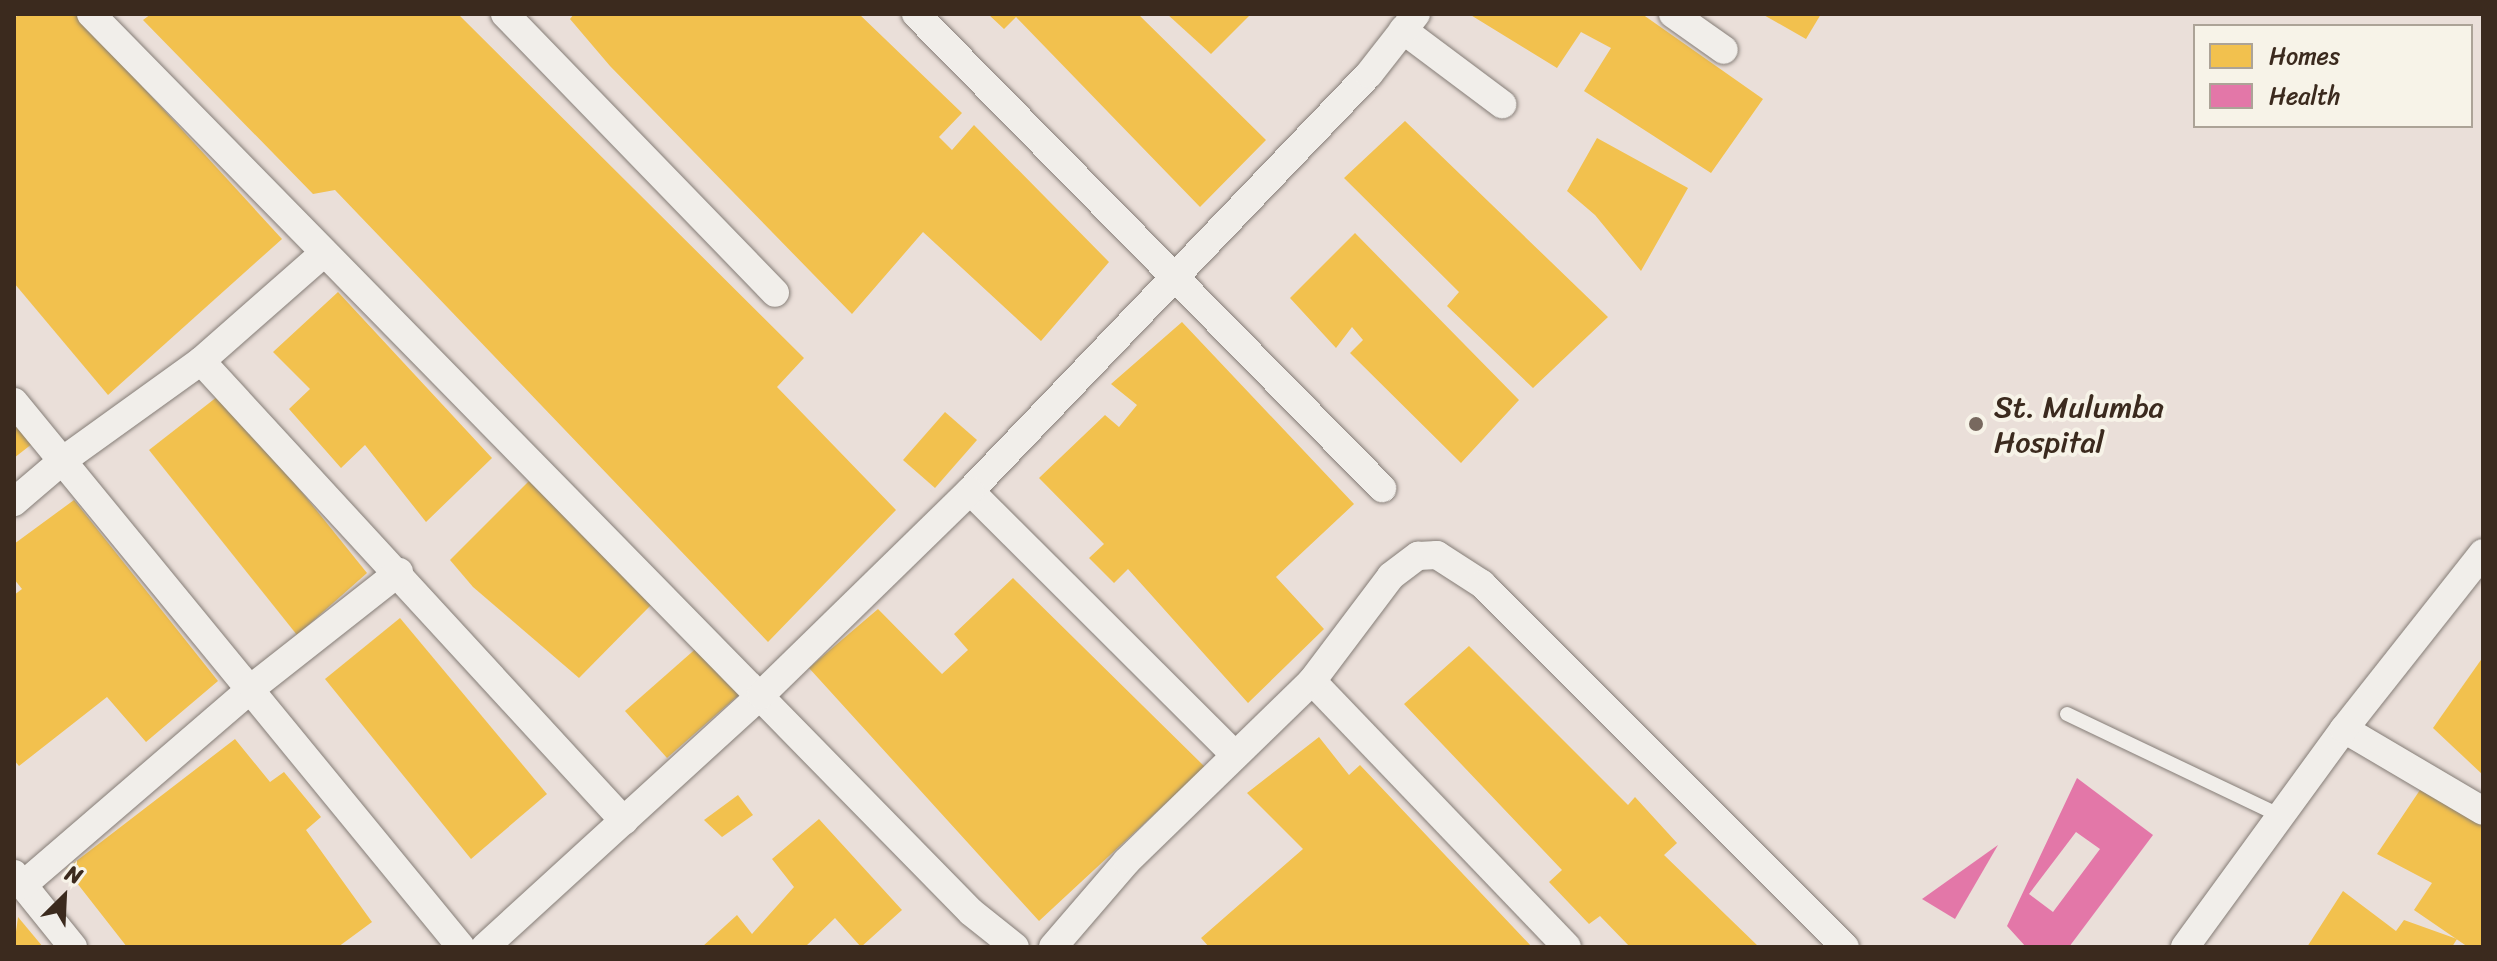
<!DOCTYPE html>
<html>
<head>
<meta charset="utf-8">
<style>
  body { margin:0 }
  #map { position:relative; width:2497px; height:961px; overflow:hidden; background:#eadfd9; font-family:Sriracha,sans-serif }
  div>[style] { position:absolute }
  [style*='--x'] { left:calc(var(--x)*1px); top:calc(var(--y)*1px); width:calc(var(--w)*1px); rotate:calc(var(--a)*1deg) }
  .homes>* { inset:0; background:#f2c14e }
  .health>* { inset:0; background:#e377a8 }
  .roads { filter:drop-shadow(0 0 2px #857d77) drop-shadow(0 0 2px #857d77) }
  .lane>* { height:14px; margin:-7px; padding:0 7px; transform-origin:7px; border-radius:7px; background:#f1eeea }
  .street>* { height:28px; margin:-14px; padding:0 14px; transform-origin:14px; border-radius:14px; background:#f1eeea }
  .dots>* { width:22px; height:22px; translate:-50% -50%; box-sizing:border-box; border:4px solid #f7f3e8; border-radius:50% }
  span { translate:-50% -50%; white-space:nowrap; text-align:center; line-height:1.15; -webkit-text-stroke:8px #f7f3e8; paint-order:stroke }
  .poi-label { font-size:30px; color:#3b2a1e }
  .left { translate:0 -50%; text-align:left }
  .frame { position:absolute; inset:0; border:16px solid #3b2a1e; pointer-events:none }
  .legend { position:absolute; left:2193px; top:24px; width:280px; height:104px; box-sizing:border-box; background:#f7f3e8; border:2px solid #aca397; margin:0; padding:10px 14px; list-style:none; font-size:24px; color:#3b2a1e }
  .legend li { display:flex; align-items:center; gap:16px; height:40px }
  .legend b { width:40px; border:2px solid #aca397 }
  .north { position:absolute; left:24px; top:857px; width:80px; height:80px; -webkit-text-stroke:6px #f7f3e8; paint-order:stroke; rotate:24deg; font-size:22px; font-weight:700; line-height:32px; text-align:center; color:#3b2a1e }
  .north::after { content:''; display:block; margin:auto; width:28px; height:36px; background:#3b2a1e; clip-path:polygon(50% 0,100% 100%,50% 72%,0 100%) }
</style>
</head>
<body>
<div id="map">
  <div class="homes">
    <div style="clip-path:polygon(19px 14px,76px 14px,282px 239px,108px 395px,14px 283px,14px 19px)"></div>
    <div style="clip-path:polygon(151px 14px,458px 14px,804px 358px,777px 387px,896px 510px,768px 642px,335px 190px,313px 194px,143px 20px)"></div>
    <div style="clip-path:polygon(574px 14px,859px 14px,962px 113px,939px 137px,952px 150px,974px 125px,1109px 262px,1041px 341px,923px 232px,852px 314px,610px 66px,570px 19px)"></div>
    <div style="clip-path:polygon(988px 14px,1138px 14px,1266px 140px,1200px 207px,1016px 17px,1004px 29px)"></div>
    <div style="clip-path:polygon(1167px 14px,1251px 14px,1211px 54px)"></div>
    <div style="clip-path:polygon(1469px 14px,1642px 14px,1763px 99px,1711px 173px,1584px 91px,1611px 48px,1581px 32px,1557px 68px)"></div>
    <div style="clip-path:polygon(1762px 14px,1821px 14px,1806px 39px)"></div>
    <div style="clip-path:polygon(1405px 121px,1608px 317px,1533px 388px,1447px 306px,1459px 292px,1344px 178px)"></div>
    <div style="clip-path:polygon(1597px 138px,1688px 188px,1641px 271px,1595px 215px,1567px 191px)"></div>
    <div style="clip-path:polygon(1355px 233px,1519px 400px,1461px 463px,1350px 353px,1363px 340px,1352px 327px,1336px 348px,1290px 298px)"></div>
    <div style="clip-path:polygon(338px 292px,492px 458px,426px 522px,365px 445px,341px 468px,289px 409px,310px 389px,273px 352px)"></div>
    <div style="clip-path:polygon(1182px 322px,1354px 504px,1276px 577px,1324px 629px,1248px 703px,1128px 569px,1114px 583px,1089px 558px,1104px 544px,1039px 478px,1105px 415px,1119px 427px,1137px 405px,1111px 384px)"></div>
    <div style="clip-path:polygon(222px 393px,367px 573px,297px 635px,149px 450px)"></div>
    <div style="clip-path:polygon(945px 412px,977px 440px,935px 488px,903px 460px)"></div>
    <div style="clip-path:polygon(14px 413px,37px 440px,14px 458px)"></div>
    <div style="clip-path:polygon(529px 481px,651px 605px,579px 678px,473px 587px,450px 560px)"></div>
    <div style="clip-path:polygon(74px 500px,218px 681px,146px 742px,107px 697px,19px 766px,14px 760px,14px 595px,22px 589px,14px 579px,14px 544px)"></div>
    <div style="clip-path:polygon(1013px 578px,1205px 767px,1039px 921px,809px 668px,878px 609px,942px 674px,968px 650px,954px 634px)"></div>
    <div style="clip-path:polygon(400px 618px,547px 794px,471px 859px,325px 679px)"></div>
    <div style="clip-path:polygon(700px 645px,742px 692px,667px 758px,625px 711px)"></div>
    <div style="clip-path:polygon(1469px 646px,1628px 805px,1635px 797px,1677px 843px,1664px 855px,1759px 947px,1630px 947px,1600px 916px,1589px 924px,1549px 882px,1562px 870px,1404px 704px)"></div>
    <div style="clip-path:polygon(2483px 657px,2483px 775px,2433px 728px)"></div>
    <div style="clip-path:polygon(1319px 737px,1349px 775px,1360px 765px,1532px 947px,1209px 947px,1201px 938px,1303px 849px,1247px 793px)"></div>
    <div style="clip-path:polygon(235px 739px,270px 782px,284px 772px,321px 817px,306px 830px,372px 922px,338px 947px,127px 947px,66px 869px)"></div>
    <div style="clip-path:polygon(2426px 781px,2483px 823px,2483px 947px,2468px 947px,2414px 910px,2432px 883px,2377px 854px)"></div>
    <div style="clip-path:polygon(738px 795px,753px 815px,722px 837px,704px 820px)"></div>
    <div style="clip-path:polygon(819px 819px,902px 910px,861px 947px,835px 918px,805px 947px,702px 947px,737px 915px,752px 934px,794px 887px,772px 859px)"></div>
    <div style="clip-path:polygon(2343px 891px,2396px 931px,2404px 920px,2457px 939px,2452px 947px,2307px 947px)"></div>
    <div style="clip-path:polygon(18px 917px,43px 947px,14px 947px)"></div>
  </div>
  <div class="health">
    <div style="clip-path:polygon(evenodd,2077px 778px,2153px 835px,2069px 947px,2026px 947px,2007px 926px,2077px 778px,2076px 832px,2100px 849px,2053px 912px,2029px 894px,2076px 832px)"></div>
    <div style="clip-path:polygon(1998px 845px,1955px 919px,1922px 899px)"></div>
  </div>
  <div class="roads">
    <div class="lane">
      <div style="--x:2067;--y:714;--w:239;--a:25.5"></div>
    </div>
    <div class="street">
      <div style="--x:91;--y:14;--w:1257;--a:45.58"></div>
      <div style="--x:971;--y:912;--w:56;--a:38.5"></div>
      <div style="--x:505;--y:14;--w:388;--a:45.9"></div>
      <div style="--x:916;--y:14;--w:665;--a:45.49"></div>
      <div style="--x:1673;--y:14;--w:62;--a:35.2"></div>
      <div style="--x:1403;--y:30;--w:124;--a:36.8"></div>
      <div style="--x:201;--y:361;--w:625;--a:47.4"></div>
      <div style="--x:14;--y:402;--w:705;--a:50.64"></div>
      <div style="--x:14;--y:502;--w:63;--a:-40.5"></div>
      <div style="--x:62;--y:461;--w:171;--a:-35.7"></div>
      <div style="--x:201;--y:361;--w:164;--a:-41.3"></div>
      <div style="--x:1312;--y:681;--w:368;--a:46.2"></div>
      <div style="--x:2344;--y:729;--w:161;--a:30.5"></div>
      <div style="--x:1235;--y:755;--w:374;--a:-135.1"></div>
      <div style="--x:970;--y:491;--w:577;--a:-46.26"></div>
      <div style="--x:1369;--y:74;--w:76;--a:-51.9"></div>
      <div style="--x:14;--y:874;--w:94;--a:51.1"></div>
      <div style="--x:23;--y:885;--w:303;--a:-40.7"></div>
      <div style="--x:253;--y:687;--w:186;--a:-38.2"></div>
      <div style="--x:485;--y:947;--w:374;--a:-42.4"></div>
      <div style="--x:761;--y:695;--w:292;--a:-44.3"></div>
      <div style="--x:1053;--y:947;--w:113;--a:-49.3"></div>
      <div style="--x:1127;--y:861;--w:258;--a:-44.2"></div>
      <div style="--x:1312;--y:681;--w:131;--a:-53"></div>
      <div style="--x:1391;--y:576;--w:34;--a:-37"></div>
      <div style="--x:1418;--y:556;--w:19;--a:-3"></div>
      <div style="--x:1437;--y:555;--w:54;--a:32.8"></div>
      <div style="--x:1482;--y:584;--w:513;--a:45"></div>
      <div style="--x:2185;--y:947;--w:270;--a:-53.9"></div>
      <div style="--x:2344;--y:729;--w:224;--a:-51.7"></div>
    </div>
  </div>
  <div class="dots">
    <div style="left:1976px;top:424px;background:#78695f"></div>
  </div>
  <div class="poi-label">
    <span class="left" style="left:1994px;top:424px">St. Mulumba<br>Hospital</span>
  </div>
  <div class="frame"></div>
  <ul class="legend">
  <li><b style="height:22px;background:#f2c14e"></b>Homes</li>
  <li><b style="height:22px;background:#e377a8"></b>Health</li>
  </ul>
  <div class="north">N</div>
</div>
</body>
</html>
